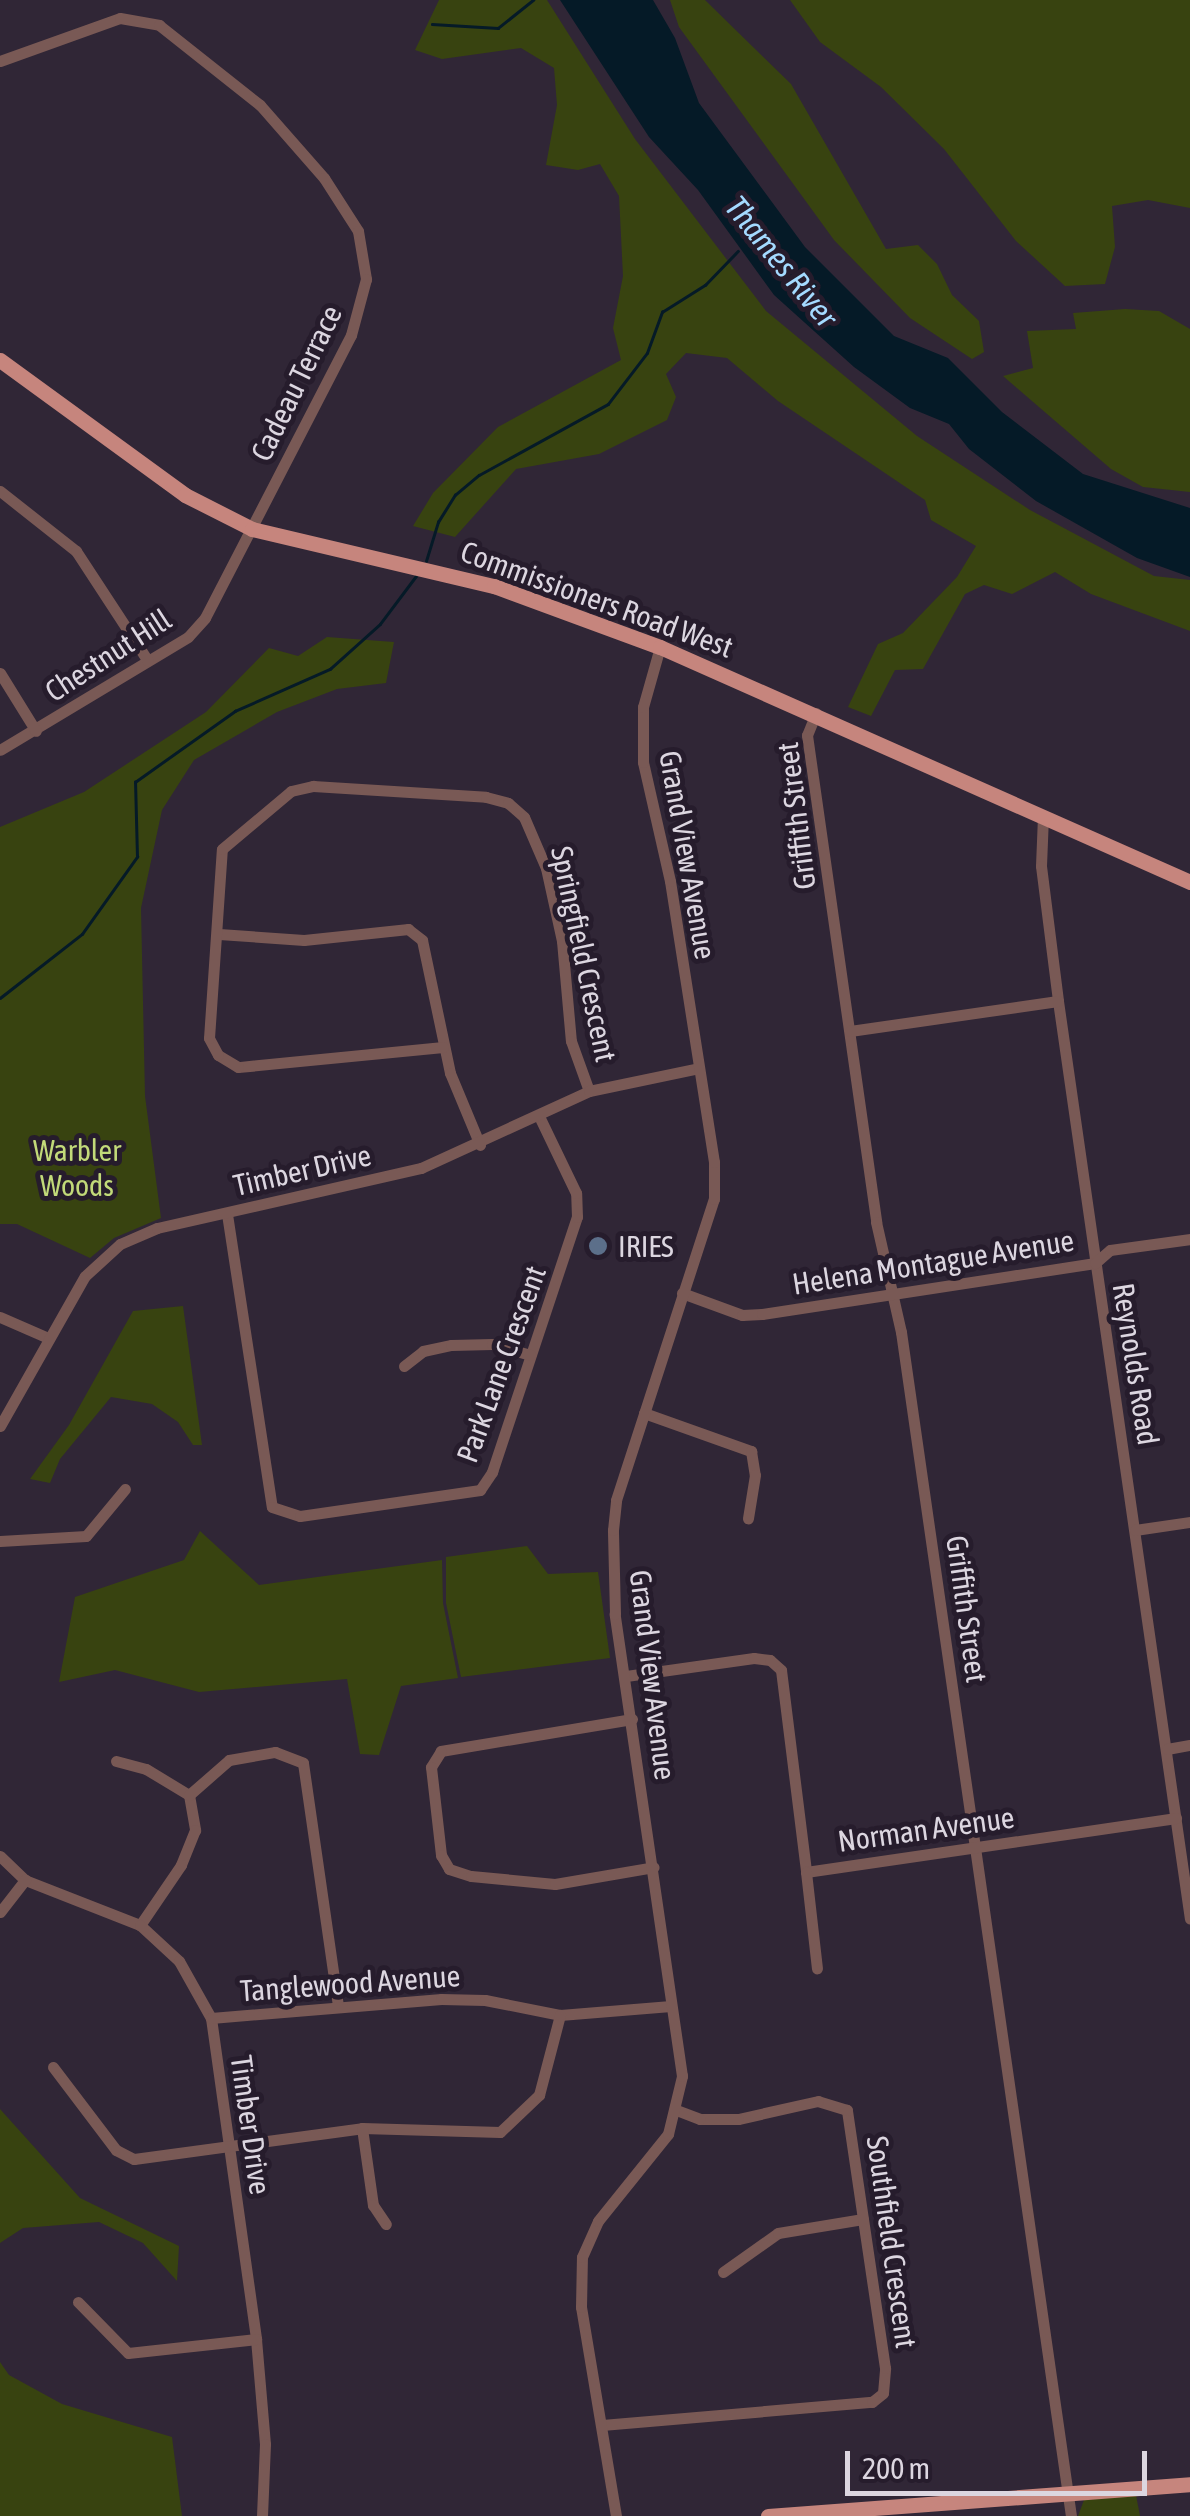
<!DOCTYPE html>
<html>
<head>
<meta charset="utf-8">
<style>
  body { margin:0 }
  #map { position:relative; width:1190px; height:2516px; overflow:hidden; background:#302636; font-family:"Asap Condensed",sans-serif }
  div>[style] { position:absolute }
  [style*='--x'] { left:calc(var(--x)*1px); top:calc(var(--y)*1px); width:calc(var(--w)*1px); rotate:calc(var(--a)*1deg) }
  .green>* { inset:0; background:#384310 }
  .water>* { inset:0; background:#051a27 }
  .stream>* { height:2.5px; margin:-1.25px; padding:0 1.25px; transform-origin:1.25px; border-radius:1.25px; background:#051a27 }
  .minor>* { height:11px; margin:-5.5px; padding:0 5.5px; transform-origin:5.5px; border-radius:5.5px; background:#795955 }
  .major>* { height:15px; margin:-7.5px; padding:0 7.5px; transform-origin:7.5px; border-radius:7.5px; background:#c6857d }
  .dots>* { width:28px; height:28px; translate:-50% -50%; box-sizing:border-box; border:5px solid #261c2c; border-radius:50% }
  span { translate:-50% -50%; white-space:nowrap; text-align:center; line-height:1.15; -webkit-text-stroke:10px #261c2c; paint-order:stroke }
  .street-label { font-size:30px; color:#dcd6e0 }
  .park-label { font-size:30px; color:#c2da79 }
  .poi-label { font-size:30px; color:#dcd6e0 }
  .left { translate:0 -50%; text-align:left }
  .water-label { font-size:32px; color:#a4daff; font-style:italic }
  .scale { position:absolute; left:845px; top:2451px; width:302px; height:45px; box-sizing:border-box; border:5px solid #dcd6e0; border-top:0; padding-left:12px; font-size:30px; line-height:35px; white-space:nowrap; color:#dcd6e0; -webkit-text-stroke:8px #261c2c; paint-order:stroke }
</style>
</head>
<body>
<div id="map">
  <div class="green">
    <div style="clip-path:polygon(439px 0,547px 0,635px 139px,766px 311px,917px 436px,1030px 510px,1154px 576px,1190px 580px,1190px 631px,1091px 594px,1055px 572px,1012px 594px,984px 585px,965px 594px,923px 669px,895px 670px,871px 716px,848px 707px,878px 644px,903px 633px,957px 577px,976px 546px,931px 520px,925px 500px,778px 401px,727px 358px,686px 353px,666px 374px,676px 397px,667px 420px,599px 454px,516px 469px,455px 537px,413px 526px,433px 493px,498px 427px,621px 360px,613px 328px,623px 276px,619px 196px,600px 164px,578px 170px,546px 165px,557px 105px,554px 68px,521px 48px,442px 59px,415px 50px)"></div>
    <div style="clip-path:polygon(670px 0,705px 0,791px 84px,886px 249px,918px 245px,937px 264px,952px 295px,979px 321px,984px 352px,972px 359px,910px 318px,834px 240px,679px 27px)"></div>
    <div style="clip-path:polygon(790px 0,1190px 0,1190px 208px,1148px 200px,1112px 206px,1115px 247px,1105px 284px,1065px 286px,1016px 241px,944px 149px,881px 87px,820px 42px)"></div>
    <div style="clip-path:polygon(1125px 309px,1159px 311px,1190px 329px,1190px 492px,1143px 487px,1111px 469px,1003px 376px,1033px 368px,1027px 331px,1076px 329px,1073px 313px)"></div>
    <div style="clip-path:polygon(327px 637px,394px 642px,386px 683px,337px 689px,277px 712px,194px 760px,162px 810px,141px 908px,145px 1096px,161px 1218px,114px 1238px,90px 1258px,17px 1224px,0 1224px,0 827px,84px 792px,206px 712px,269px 648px,298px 656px)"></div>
    <div style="clip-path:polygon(183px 1306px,202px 1445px,193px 1445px,178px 1422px,152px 1404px,111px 1397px,60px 1459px,50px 1483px,30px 1479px,69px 1425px,133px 1311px)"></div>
    <div style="clip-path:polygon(200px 1531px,259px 1585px,442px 1560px,443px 1603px,458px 1678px,401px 1686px,379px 1755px,360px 1754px,347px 1679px,199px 1692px,115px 1670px,59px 1682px,75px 1597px,184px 1560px)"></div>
    <div style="clip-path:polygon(527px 1546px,548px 1574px,598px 1572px,610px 1658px,461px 1677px,446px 1603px,446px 1557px)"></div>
    <div style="clip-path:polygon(0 2109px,80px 2198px,179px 2246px,177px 2281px,143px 2243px,99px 2222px,23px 2228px,0 2243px)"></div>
    <div style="clip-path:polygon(0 2362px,9px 2375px,62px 2404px,172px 2437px,182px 2516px,0 2516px)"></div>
    <div style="clip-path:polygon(1136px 2495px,1140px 2516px,1078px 2516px,1084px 2500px)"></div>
  </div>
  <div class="water">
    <div style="clip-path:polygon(560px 0,653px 0,675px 38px,699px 103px,805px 247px,894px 336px,948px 358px,1002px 412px,1083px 474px,1190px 508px,1190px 577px,1137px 558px,1036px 501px,969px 449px,949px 424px,910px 408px,854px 367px,774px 295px,698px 190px,649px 137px)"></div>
  </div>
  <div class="stream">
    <div style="--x:432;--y:24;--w:66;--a:3.5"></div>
    <div style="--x:498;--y:28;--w:45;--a:-38.7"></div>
    <div style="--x:426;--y:561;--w:41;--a:-72.9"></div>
    <div style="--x:438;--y:522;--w:32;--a:-58"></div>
    <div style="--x:455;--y:495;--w:31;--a:-40"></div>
    <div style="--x:479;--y:475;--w:147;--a:-28.8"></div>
    <div style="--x:608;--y:404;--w:64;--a:-52.6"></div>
    <div style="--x:647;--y:353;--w:44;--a:-69.9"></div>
    <div style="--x:662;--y:312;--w:51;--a:-32.1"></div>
    <div style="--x:705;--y:285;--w:47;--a:-45.9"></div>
    <div style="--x:0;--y:998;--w:104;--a:-38"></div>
    <div style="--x:82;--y:934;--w:95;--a:-54.5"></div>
    <div style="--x:137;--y:857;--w:75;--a:-91.5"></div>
    <div style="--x:135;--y:782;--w:123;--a:-35.4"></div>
    <div style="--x:235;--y:711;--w:104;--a:-23.9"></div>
    <div style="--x:330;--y:669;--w:67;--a:-42"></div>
    <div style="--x:380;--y:624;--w:60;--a:-53.1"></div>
  </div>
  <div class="minor">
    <div style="--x:0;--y:61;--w:127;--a:-19.7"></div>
    <div style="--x:120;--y:18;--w:40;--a:10"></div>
    <div style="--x:159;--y:25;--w:129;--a:38.4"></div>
    <div style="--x:260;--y:105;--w:97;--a:48.8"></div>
    <div style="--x:324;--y:178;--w:63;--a:57.3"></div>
    <div style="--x:358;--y:231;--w:49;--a:80.5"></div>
    <div style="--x:366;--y:279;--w:58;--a:105"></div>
    <div style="--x:351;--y:335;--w:318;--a:117.3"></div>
    <div style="--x:205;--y:618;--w:25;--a:132"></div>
    <div style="--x:188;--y:637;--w:219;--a:149"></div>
    <div style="--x:0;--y:491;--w:97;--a:38.3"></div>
    <div style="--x:76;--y:551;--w:131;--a:56.8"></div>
    <div style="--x:0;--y:673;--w:68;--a:58.2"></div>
    <div style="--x:816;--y:713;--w:24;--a:112"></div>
    <div style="--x:807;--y:735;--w:492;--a:81.9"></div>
    <div style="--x:876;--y:1222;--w:113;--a:77.2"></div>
    <div style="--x:901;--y:1332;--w:1196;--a:81.83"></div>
    <div style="--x:1043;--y:816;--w:50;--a:92.3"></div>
    <div style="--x:1041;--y:866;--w:136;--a:82.8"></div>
    <div style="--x:1058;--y:1001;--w:927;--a:81.82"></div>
    <div style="--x:219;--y:934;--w:85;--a:4"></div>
    <div style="--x:304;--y:940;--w:105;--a:-6"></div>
    <div style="--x:408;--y:929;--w:18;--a:38"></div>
    <div style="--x:422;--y:940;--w:136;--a:78.1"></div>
    <div style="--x:450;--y:1073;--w:78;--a:67.4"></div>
    <div style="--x:850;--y:1031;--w:210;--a:-8.2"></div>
    <div style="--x:443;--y:1047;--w:206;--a:174.4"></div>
    <div style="--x:238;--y:1067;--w:23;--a:-149"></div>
    <div style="--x:218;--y:1055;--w:19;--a:-118"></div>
    <div style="--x:209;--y:1038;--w:189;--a:-86.1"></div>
    <div style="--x:222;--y:849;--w:90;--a:-40"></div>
    <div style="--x:291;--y:791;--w:23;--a:-13"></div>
    <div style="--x:313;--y:786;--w:173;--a:3.6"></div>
    <div style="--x:486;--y:797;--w:23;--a:15"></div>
    <div style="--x:508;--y:803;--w:21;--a:41"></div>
    <div style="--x:524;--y:817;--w:56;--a:66.7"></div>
    <div style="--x:546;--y:868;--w:75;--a:77.6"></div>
    <div style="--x:562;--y:941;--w:100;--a:84.9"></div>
    <div style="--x:571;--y:1041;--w:53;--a:70.2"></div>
    <div style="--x:227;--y:1214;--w:296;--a:81.3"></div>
    <div style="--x:272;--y:1507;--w:29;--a:18"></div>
    <div style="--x:300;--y:1516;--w:182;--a:-8.2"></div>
    <div style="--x:480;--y:1490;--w:22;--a:-56"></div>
    <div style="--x:492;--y:1472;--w:269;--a:-71.6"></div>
    <div style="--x:577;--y:1217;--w:24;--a:-92"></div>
    <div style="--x:576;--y:1193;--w:85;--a:-115.7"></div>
    <div style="--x:682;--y:1293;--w:64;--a:20.1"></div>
    <div style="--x:742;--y:1315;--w:20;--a:-3"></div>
    <div style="--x:762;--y:1314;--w:337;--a:-8.7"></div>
    <div style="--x:1095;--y:1263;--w:20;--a:-41"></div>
    <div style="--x:1110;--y:1250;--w:81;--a:-7.8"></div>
    <div style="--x:0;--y:1317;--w:52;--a:23.6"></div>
    <div style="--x:404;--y:1366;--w:24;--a:-38"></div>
    <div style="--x:423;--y:1351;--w:29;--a:-12"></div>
    <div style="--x:451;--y:1345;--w:41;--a:-1.4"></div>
    <div style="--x:492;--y:1344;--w:40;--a:16"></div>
    <div style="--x:644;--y:1413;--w:114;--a:19.6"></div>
    <div style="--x:751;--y:1451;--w:24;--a:81"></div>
    <div style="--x:755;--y:1475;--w:44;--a:99.2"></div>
    <div style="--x:0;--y:1426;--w:172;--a:-60.5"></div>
    <div style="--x:85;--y:1276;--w:47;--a:-42.4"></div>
    <div style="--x:120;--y:1244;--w:40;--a:-23.4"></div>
    <div style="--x:157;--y:1228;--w:271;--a:-12.8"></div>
    <div style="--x:421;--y:1168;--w:185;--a:-24.6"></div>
    <div style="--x:589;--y:1091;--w:112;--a:-11.8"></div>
    <div style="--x:1135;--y:1530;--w:56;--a:-8.3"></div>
    <div style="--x:0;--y:1541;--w:86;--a:-3.3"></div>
    <div style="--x:86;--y:1536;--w:61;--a:-50.3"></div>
    <div style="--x:626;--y:1676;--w:129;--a:-8"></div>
    <div style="--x:754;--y:1658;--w:16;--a:7"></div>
    <div style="--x:770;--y:1660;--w:15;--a:42"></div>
    <div style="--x:781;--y:1670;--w:204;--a:82.9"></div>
    <div style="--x:806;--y:1872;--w:374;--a:-8.3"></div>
    <div style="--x:632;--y:1719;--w:194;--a:170.5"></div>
    <div style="--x:441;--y:1751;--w:19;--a:122"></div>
    <div style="--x:431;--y:1767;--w:89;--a:83.5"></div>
    <div style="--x:441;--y:1855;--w:16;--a:60"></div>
    <div style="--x:449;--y:1869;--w:23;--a:18"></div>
    <div style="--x:471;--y:1876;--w:84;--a:5.4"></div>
    <div style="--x:555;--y:1884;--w:100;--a:-9.7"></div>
    <div style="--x:1167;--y:1749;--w:23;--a:-10"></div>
    <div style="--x:116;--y:1761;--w:31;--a:15"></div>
    <div style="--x:146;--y:1769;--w:50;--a:31.2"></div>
    <div style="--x:189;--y:1795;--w:36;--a:80"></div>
    <div style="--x:195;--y:1830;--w:38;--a:112"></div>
    <div style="--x:181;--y:1865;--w:73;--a:124.3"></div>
    <div style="--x:189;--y:1795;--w:53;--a:-41.2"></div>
    <div style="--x:229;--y:1760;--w:47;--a:-9.9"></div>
    <div style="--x:275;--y:1752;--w:30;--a:21"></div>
    <div style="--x:303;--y:1763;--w:246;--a:81.8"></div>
    <div style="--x:0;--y:1856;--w:35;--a:44"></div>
    <div style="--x:25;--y:1880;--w:123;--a:21.4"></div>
    <div style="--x:140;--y:1925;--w:53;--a:42.7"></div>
    <div style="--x:179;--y:1961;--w:65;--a:60.7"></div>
    <div style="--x:211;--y:2018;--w:324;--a:82"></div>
    <div style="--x:256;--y:2339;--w:105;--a:85.1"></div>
    <div style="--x:265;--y:2444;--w:72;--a:92.4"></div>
    <div style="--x:806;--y:1872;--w:97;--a:83.5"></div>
    <div style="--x:0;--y:1912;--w:41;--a:-52"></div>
    <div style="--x:211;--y:2018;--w:231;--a:-4.7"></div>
    <div style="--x:441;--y:1999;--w:44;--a:1.3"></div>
    <div style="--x:485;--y:2000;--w:76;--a:11.3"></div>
    <div style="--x:560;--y:2015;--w:111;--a:-4.6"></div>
    <div style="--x:53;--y:2067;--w:104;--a:52.8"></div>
    <div style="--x:116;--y:2150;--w:20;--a:27"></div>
    <div style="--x:134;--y:2159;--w:230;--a:-7.7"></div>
    <div style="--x:362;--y:2128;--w:138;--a:1.7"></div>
    <div style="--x:500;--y:2132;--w:54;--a:-43.5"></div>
    <div style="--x:539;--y:2095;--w:83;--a:-75.3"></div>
    <div style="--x:362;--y:2128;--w:78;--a:81.9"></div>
    <div style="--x:373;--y:2205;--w:23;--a:56"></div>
    <div style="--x:723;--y:2272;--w:67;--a:-35.3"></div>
    <div style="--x:778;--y:2233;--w:86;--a:-9.4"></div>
    <div style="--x:78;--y:2302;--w:71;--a:45.6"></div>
    <div style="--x:128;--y:2353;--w:129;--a:-6.2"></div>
    <div style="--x:602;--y:2425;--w:271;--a:-4.9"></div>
    <div style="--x:872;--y:2402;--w:14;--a:-39"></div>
    <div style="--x:883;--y:2393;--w:25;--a:-85"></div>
    <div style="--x:885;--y:2368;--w:261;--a:-98.4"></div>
    <div style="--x:847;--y:2110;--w:30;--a:-163"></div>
    <div style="--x:818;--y:2101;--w:82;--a:167.3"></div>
    <div style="--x:738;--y:2119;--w:38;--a:180"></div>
    <div style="--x:700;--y:2119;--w:25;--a:-159"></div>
    <div style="--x:616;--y:2516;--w:212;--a:-99.5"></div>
    <div style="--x:581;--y:2307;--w:50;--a:-88.9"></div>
    <div style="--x:582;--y:2257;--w:39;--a:-66"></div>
    <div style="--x:598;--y:2221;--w:112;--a:-51.2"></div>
    <div style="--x:668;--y:2134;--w:60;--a:-76.4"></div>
    <div style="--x:682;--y:2076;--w:467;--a:-98.3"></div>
    <div style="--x:615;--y:1614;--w:84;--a:-91.4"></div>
    <div style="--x:613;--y:1530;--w:30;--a:-84"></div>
    <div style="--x:616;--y:1500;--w:317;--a:-72"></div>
    <div style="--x:714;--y:1199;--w:37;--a:-90"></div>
    <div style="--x:714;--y:1162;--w:284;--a:-98.9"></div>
    <div style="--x:670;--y:881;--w:122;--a:-102.8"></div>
    <div style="--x:643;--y:762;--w:55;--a:-90"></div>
    <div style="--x:643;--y:707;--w:62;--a:-74.2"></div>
  </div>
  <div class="major">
    <div style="--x:0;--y:360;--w:229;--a:36.1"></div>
    <div style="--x:185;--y:495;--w:75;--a:26.9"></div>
    <div style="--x:252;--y:529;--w:249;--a:13.3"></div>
    <div style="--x:494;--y:586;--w:177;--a:20.2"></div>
    <div style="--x:660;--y:647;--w:580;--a:23.91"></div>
    <div style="--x:768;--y:2516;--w:423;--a:-4.3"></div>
  </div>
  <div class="dots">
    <div style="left:598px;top:1246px;background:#5c6f8a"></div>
  </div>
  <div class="street-label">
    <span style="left:296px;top:383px;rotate:-64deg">Cadeau Terrace</span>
    <span style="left:597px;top:599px;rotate:20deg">Commissioners Road West</span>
    <span style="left:108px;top:655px;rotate:-33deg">Chestnut Hill</span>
    <span style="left:796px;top:816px;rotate:-97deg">Griffith Street</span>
    <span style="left:688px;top:855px;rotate:80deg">Grand View Avenue</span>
    <span style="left:584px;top:954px;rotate:78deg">Springfield Crescent</span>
    <span style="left:302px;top:1170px;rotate:-13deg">Timber Drive</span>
    <span style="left:933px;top:1262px;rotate:-9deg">Helena Montague Avenue</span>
    <span style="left:501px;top:1364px;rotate:-70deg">Park Lane Crescent</span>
    <span style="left:1136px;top:1364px;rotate:81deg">Reynolds Road</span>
    <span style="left:967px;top:1609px;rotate:82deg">Griffith Street</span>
    <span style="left:653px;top:1675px;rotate:83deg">Grand View Avenue</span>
    <span style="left:926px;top:1829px;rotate:-8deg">Norman Avenue</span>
    <span style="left:350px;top:1983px;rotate:-4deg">Tanglewood Avenue</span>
    <span style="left:251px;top:2125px;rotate:82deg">Timber Drive</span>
    <span style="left:892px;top:2242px;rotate:82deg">Southfield Crescent</span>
  </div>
  <div class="park-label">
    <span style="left:77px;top:1167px">Warbler<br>Woods</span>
  </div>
  <div class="poi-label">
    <span class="left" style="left:618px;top:1246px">IRIES</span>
  </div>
  <div class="water-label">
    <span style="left:781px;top:262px;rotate:51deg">Thames River</span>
  </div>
  <div class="scale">200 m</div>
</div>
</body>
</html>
